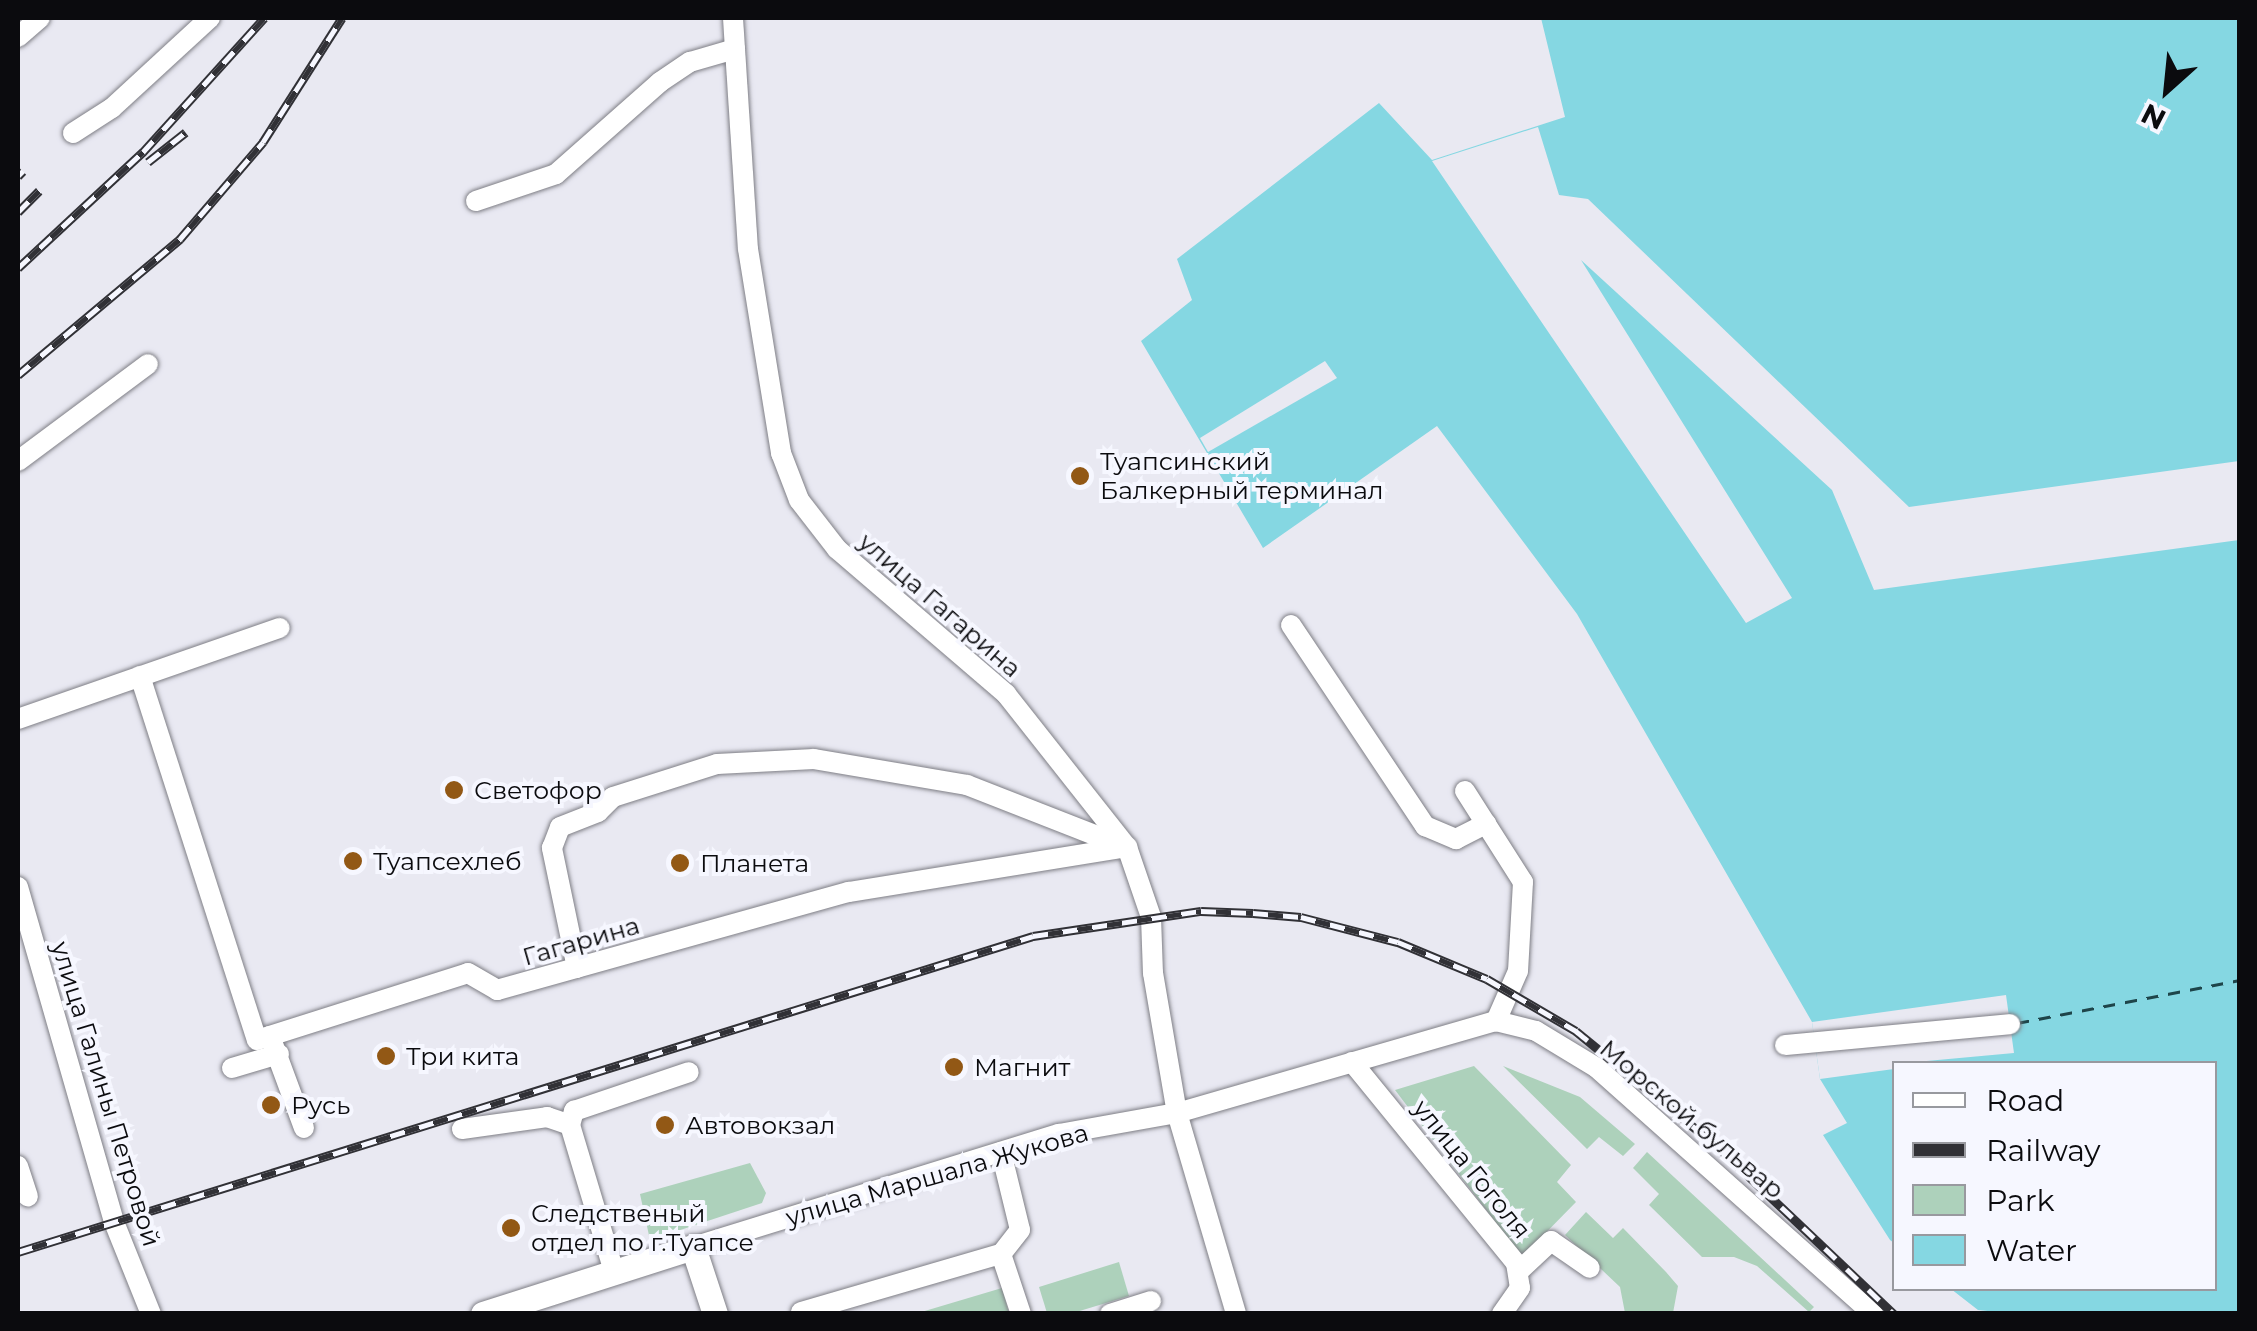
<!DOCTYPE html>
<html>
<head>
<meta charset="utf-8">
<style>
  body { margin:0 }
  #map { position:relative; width:2257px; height:1331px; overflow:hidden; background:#e9e9f2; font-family:Montserrat,sans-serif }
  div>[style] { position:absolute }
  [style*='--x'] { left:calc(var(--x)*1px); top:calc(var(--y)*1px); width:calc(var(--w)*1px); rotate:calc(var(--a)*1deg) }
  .green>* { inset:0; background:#add1bb }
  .water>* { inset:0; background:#85d7e2 }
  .pier>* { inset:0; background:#e9e9f2 }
  .ferry>* { height:2.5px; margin-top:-1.25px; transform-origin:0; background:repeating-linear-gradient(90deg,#1e454a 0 12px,transparent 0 22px) }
  .roads { filter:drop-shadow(0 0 2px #7e7e85) drop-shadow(0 0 2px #7e7e85) }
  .minor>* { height:20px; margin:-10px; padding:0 10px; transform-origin:10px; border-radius:10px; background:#fff }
  .major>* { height:25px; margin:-12.5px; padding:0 12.5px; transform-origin:12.5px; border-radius:12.5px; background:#fff }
  .rail>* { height:9px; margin-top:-4.5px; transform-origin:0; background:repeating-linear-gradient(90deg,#f6f7ff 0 15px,#313136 0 30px); box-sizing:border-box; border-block:2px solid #313136 }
  .dots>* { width:28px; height:28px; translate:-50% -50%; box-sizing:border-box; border:5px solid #f6f7ff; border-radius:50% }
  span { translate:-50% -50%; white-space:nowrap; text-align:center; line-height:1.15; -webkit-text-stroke:8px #f6f7ff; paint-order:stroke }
  .poi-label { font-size:25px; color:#0b0b0e }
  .left { translate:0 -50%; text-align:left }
  .street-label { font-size:25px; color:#0b0b0e }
  .frame { position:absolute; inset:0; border:20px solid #0b0b0e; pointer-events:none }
  .legend { position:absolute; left:1892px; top:1061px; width:325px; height:230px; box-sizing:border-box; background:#f6f7ff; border:2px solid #98999f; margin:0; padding:12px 18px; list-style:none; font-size:30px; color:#0b0b0e }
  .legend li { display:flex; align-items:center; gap:20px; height:50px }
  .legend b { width:50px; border:2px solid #98999f }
  .north { position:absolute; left:2117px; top:40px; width:100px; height:100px; -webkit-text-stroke:8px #f6f7ff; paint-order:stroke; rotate:207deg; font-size:28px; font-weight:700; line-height:40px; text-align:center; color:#0b0b0e }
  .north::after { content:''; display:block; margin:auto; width:35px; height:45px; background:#0b0b0e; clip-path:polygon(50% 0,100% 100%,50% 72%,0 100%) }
</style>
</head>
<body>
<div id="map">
  <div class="green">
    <div style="clip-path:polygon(1474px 1066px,1571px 1165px,1557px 1182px,1576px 1202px,1522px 1257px,1395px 1090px)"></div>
    <div style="clip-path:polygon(1503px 1066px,1580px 1097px,1635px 1144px,1623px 1156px,1599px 1137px,1587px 1149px)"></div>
    <div style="clip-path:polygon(1647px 1152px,1814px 1307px,1809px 1312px,1757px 1266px,1734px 1257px,1702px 1257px,1649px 1205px,1659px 1194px,1633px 1168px)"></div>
    <div style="clip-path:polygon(750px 1163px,766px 1193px,762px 1203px,650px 1240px,640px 1194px)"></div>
    <div style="clip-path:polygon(1586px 1212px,1613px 1238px,1623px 1228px,1666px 1272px,1678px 1286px,1673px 1313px,1625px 1313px,1620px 1287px,1565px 1235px)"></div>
    <div style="clip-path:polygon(1119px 1262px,1129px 1296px,1073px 1313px,1047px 1313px,1039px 1287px)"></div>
    <div style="clip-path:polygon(1002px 1288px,1009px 1313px,918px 1313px)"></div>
  </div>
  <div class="water">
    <div style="clip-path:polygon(1541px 18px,2239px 18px,2239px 1313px,1997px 1312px,1978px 1310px,1951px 1289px,2214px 1288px,2214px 1064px,1894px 1064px,1894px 1243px,1890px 1240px,1823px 1135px,1847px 1123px,1820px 1079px,1812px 1022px,1577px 614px,1437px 426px,1263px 548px,1141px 341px,1192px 300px,1177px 259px,1379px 103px,1432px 160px,1565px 117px)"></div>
  </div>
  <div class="pier">
    <div style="clip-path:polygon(1538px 127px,1559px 195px,1588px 199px,1909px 507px,2239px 461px,2239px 540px,1874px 590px,1832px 490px,1581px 260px,1792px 598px,1746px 623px,1432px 161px)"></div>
    <div style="clip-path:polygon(1325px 361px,1337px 378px,1208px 452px,1200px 438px)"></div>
    <div style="clip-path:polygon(2006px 995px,2014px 1053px,1894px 1064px,1894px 1069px,1820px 1079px,1812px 1022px)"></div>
  </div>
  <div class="ferry">
    <div style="--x:2017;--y:1023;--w:227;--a:-10.9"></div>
  </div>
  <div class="roads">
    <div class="minor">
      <div style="--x:733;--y:18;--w:231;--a:86.3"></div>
      <div style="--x:748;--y:249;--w:207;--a:80.8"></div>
      <div style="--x:781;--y:453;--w:50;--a:69"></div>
      <div style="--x:799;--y:500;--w:62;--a:52.2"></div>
      <div style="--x:837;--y:549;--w:223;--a:40.6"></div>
      <div style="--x:1006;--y:694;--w:195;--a:51.7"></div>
      <div style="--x:1127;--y:847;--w:74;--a:71.1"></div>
      <div style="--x:1151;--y:917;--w:56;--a:88"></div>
      <div style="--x:1153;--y:973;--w:142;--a:80.3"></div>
      <div style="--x:1177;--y:1113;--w:209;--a:73.6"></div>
      <div style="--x:18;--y:37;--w:29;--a:-41"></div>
      <div style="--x:73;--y:133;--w:46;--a:-32.7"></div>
      <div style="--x:112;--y:108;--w:133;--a:-42.6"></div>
      <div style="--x:476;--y:201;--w:84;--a:-18.6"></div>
      <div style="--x:556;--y:174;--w:139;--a:-41.5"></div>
      <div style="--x:660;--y:82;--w:36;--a:-34"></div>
      <div style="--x:690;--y:62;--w:47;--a:-16.1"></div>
      <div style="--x:18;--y:461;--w:162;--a:-36.7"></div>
      <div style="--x:1291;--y:625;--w:242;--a:56.3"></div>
      <div style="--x:1425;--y:826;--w:34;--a:23"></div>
      <div style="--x:1456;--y:839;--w:34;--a:-27"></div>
      <div style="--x:140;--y:676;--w:382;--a:72.2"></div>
      <div style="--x:257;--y:1040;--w:221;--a:-17.6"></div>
      <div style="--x:468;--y:973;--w:34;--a:30"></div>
      <div style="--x:497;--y:990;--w:365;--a:-15.6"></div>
      <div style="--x:849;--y:892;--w:282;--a:-9.2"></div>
      <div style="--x:18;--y:719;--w:277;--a:-19.2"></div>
      <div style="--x:1465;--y:791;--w:108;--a:57.5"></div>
      <div style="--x:1523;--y:882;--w:89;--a:93.2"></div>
      <div style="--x:1518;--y:971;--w:55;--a:113.7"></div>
      <div style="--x:18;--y:887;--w:348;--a:74"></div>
      <div style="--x:114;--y:1222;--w:99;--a:68.1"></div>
      <div style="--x:577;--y:968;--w:123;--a:-101.8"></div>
      <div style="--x:552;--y:848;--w:22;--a:-69"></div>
      <div style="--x:560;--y:827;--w:41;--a:-21.5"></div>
      <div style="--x:598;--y:812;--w:21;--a:-45"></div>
      <div style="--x:613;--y:797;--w:109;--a:-17.6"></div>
      <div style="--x:717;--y:764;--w:97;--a:-3"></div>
      <div style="--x:814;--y:759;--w:155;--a:9.6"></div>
      <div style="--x:967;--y:785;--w:170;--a:21.4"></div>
      <div style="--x:270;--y:1036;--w:98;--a:69.7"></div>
      <div style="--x:1785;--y:1045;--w:226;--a:-5.3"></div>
      <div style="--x:1352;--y:1062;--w:259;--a:50.8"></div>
      <div style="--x:1516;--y:1263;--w:25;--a:81"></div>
      <div style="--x:1520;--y:1288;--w:32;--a:125"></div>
      <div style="--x:232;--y:1068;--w:49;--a:-16.6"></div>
      <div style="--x:570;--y:1125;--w:15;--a:-74"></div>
      <div style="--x:574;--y:1111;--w:121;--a:-18.7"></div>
      <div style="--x:462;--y:1129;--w:86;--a:-8"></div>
      <div style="--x:547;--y:1117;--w:24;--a:19"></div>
      <div style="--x:570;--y:1125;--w:153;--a:73.3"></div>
      <div style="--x:1001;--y:1152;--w:80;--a:76.3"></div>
      <div style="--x:1020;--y:1230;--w:31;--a:128"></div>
      <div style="--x:1001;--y:1254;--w:63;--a:71.6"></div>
      <div style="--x:18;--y:1166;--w:32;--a:72"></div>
      <div style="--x:693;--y:1247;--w:383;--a:-17.2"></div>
      <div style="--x:1059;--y:1134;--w:120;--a:-10.1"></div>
      <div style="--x:1177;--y:1113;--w:332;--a:-16.1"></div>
      <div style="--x:1496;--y:1021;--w:41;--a:14"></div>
      <div style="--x:1536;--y:1031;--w:71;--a:31.2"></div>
      <div style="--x:1597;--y:1068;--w:370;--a:41.7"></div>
      <div style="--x:1519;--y:1271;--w:44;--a:-43.2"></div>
      <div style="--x:1551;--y:1241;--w:47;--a:34.7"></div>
      <div style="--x:801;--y:1312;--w:208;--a:-16.2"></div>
      <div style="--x:1110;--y:1314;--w:43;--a:-17.6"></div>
    </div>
    <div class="major">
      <div style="--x:483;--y:1314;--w:220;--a:-17.7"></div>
      <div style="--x:693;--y:1247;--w:71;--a:71.8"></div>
    </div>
  </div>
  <div class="rail">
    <div style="--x:148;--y:162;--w:48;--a:-38.3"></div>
    <div style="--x:18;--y:176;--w:7;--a:-45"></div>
    <div style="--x:18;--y:212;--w:30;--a:-45"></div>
    <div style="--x:18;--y:268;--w:171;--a:-42.9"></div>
    <div style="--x:143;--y:152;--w:181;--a:-47.9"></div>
    <div style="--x:18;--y:375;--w:212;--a:-40"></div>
    <div style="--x:180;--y:239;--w:128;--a:-49.4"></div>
    <div style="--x:263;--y:142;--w:147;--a:-57.5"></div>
    <div style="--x:18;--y:1252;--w:1063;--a:-17.29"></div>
    <div style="--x:1033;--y:936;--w:170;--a:-8.5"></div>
    <div style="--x:1201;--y:911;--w:52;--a:2.2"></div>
    <div style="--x:1253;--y:913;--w:48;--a:4.8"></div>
    <div style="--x:1301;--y:917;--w:100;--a:14.5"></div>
    <div style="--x:1398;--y:942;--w:96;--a:22.6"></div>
    <div style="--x:1487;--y:979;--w:103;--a:30.3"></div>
    <div style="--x:1576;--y:1031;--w:181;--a:39.2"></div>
    <div style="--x:1716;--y:1145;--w:245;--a:43.5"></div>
  </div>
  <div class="dots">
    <div style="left:1080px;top:476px;background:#925815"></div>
    <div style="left:454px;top:790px;background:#925815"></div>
    <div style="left:353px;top:861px;background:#925815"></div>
    <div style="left:680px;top:863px;background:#925815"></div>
    <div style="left:386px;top:1056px;background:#925815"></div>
    <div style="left:954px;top:1067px;background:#925815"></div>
    <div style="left:271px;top:1105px;background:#925815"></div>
    <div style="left:665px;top:1125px;background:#925815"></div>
    <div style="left:511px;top:1228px;background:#925815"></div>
  </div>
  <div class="poi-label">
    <span class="left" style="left:1100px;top:476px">Туапсинский<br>Балкерный терминал</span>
    <span class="left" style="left:474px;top:790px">Светофор</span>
    <span class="left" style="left:373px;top:861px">Туапсехлеб</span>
    <span class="left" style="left:700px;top:863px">Планета</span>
    <span class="left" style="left:406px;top:1056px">Три кита</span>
    <span class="left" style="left:974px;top:1067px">Магнит</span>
    <span class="left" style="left:291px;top:1105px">Русь</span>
    <span class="left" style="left:685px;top:1125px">Автовокзал</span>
    <span class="left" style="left:531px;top:1228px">Следственый<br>отдел по г.Туапсе</span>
  </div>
  <div class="street-label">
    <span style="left:940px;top:605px;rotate:41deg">улица Гагарина</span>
    <span style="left:581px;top:941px;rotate:-16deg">Гагарина</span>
    <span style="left:106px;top:1094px;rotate:73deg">улица Галины Петровой</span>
    <span style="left:1692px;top:1119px;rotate:40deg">Морской бульвар</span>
    <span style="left:1472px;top:1169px;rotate:51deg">улица Гоголя</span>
    <span style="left:937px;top:1175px;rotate:-16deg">улица Маршала Жукова</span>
  </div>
  <div class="frame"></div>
  <ul class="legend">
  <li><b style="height:12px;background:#fff"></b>Road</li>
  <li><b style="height:12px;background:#313136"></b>Railway</li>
  <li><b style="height:28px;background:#add1bb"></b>Park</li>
  <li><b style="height:28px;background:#85d7e2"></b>Water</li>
  </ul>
  <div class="north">N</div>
</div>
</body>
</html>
